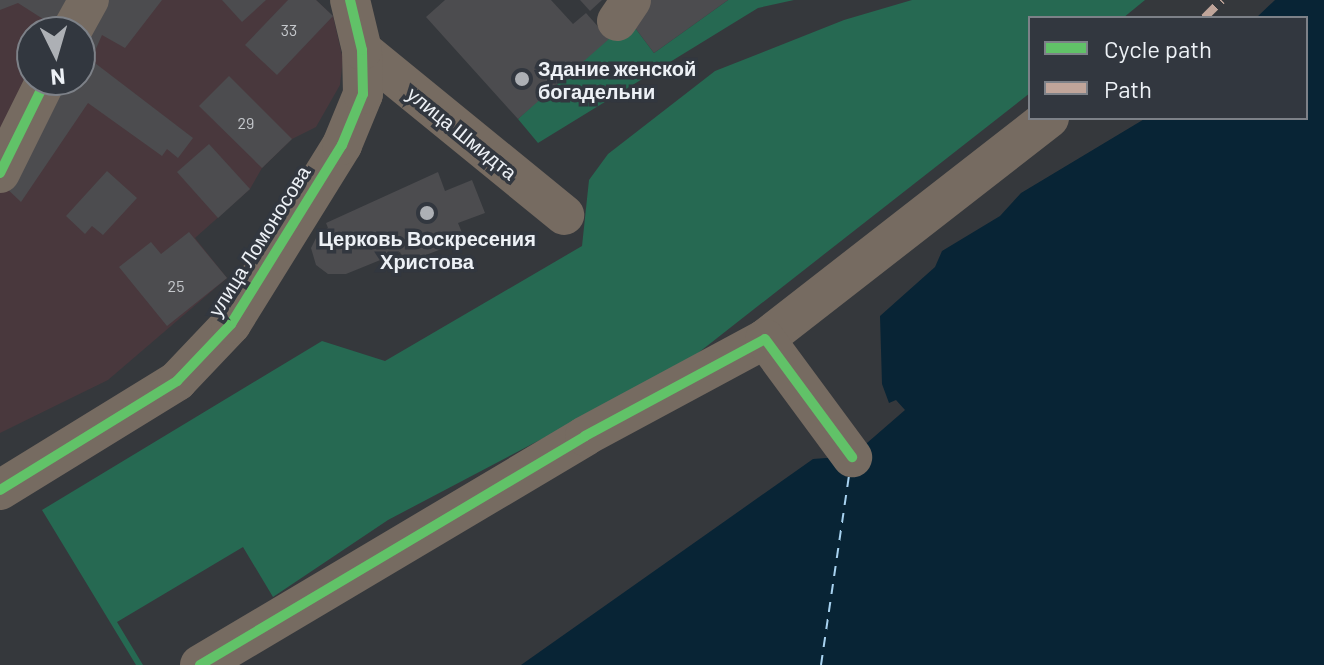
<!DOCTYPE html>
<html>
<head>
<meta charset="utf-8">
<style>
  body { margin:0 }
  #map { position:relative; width:1324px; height:665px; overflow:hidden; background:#35383c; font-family:Barlow,sans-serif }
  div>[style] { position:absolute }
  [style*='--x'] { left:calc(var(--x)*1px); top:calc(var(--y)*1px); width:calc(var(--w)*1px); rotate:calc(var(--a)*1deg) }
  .commercial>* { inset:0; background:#49383d }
  .green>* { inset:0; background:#266952 }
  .water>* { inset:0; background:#082435 }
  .ferry>* { height:2px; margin-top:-1px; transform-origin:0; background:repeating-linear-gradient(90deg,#a7d2f0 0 10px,transparent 0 18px) }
  .building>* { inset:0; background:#4c4c4f }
  .minor>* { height:40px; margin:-20px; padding:0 20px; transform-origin:20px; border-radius:20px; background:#766b61 }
  .quiet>* { height:8px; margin-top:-4px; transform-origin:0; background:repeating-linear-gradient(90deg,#c0a59a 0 16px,transparent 0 24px) }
  .cycleway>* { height:10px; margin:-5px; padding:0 5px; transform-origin:5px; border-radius:5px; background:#61c268 }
  .dots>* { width:22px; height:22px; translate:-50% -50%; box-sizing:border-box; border:4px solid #32373f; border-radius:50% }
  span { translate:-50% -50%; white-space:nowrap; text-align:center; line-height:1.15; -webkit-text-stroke:7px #32373f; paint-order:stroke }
  .number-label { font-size:16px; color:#c5c8cc }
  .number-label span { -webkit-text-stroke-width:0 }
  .poi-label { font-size:20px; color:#edf1f6; font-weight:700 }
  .left { translate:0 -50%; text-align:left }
  .street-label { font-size:20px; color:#edf1f6 }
  .legend { position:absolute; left:1028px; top:16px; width:280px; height:104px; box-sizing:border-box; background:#32373f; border:2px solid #7d8188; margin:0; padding:10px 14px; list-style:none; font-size:24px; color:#edf1f6 }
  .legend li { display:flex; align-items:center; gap:16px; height:40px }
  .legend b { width:40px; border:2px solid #7d8188 }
  .north { position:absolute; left:16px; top:16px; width:80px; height:80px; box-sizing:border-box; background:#32373f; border:2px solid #7d8188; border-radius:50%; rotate:175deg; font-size:22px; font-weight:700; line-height:32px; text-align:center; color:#edf1f6 }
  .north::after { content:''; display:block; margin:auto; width:28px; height:36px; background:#adb0b5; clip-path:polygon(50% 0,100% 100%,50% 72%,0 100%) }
</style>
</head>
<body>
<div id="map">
  <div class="commercial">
    <div style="clip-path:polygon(evenodd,0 0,316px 0,333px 16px,343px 59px,340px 85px,316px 127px,292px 139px,262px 168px,250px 189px,195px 238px,227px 278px,108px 380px,0 433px,0 0,32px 32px,80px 32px,80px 80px,32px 80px,32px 32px)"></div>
  </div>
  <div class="green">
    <div style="clip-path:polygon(728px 0,794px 0,758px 8px,538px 143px,518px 119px,627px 17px,654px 53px)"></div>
    <div style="clip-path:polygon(912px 0,1145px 0,1123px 18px,1030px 18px,1030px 93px,684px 364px,388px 520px,273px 597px,243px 547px,117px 622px,143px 665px,136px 665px,42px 510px,322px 341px,385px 361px,582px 246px,589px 180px,608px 154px,715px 71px,844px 20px)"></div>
  </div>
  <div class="water">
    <div style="clip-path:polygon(1275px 0,1324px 0,1324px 665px,521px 665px,813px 459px,852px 456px,905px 410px,896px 400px,889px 403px,882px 384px,880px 316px,935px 267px,942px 251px,1000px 216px,1021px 193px,1146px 118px,1306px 118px,1306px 18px,1256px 18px)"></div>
  </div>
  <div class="ferry">
    <div style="--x:821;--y:665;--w:191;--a:-81.6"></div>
  </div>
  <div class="building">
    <div style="clip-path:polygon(0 0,72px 0,54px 26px,18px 3px,0 10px)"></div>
    <div style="clip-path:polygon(106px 0,162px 0,125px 48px,102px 35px,91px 60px,193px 138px,178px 158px,167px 149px,162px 156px,88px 103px,21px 202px,2px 184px,62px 80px,80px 80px,80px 47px)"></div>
    <div style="clip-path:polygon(222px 0,266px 0,242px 22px)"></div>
    <div style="clip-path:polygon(288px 0,316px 0,333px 16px,277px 75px,245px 45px)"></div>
    <div style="clip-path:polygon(445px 0,551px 0,573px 24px,586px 13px,609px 39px,518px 119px,426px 17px)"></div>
    <div style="clip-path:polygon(580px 0,602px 0,590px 11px)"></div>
    <div style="clip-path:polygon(650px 0,728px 0,654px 53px,627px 17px)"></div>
    <div style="clip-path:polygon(229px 76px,292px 139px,262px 168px,199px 106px)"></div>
    <div style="clip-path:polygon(209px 144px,250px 189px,218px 218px,177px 172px)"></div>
    <div style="clip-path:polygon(107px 171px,137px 198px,103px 235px,92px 226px,85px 234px,66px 216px)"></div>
    <div style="clip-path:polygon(438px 172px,445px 191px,472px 180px,485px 213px,458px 223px,465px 240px,405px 263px,400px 252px,346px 274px,328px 274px,316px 265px,311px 248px,318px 234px,328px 228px,326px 223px)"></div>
    <div style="clip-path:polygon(189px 232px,227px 278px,167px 326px,119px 267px,151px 242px,161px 254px)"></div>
  </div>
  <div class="minor">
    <div style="--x:617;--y:21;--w:25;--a:-56"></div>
    <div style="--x:71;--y:32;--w:37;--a:-61"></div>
    <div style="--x:362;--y:50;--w:261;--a:39.2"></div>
    <div style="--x:0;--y:173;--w:104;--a:-63.7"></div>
    <div style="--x:765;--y:339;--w:360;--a:-37.9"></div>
    <div style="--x:0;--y:490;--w:208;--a:-31.6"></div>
    <div style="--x:177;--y:381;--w:79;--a:-46.5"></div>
    <div style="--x:231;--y:324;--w:211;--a:-58.2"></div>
    <div style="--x:342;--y:145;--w:55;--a:-67.6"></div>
    <div style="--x:363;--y:94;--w:44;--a:-91.3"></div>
    <div style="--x:362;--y:50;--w:51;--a:-103.5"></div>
    <div style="--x:200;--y:665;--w:448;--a:-30.7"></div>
    <div style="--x:585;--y:436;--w:204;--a:-28.3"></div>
    <div style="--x:765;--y:339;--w:147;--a:53.6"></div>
  </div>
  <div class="quiet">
    <div style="--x:1204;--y:18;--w:25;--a:-45"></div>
  </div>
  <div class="cycleway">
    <div style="--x:0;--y:173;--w:104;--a:-63.7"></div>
    <div style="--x:0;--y:490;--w:208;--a:-31.6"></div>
    <div style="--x:177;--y:381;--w:79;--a:-46.5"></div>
    <div style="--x:231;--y:324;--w:211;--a:-58.2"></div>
    <div style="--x:342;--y:145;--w:55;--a:-67.6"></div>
    <div style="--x:363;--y:94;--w:44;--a:-91.3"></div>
    <div style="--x:362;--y:50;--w:51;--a:-103.5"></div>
    <div style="--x:200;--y:665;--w:448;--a:-30.7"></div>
    <div style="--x:585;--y:436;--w:204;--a:-28.3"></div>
    <div style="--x:765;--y:339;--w:147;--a:53.6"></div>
  </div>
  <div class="dots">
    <div style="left:522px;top:79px;background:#adb0b5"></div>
    <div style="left:427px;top:213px;background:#adb0b5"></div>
  </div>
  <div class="number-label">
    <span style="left:289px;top:30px">33</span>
    <span style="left:246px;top:123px">29</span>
    <span style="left:176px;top:286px">25</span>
  </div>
  <div class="poi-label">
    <span class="left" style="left:538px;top:80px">Здание женской<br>богадельни</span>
    <span style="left:427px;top:250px">Церковь Воскресения<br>Христова</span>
  </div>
  <div class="street-label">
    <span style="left:462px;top:133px;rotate:39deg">улица Шмидта</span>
    <span style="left:259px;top:241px;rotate:-58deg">улица Ломоносова</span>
  </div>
  <ul class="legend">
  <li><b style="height:10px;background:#61c268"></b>Cycle path</li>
  <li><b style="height:10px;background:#c0a59a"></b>Path</li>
  </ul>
  <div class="north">N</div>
</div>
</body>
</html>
